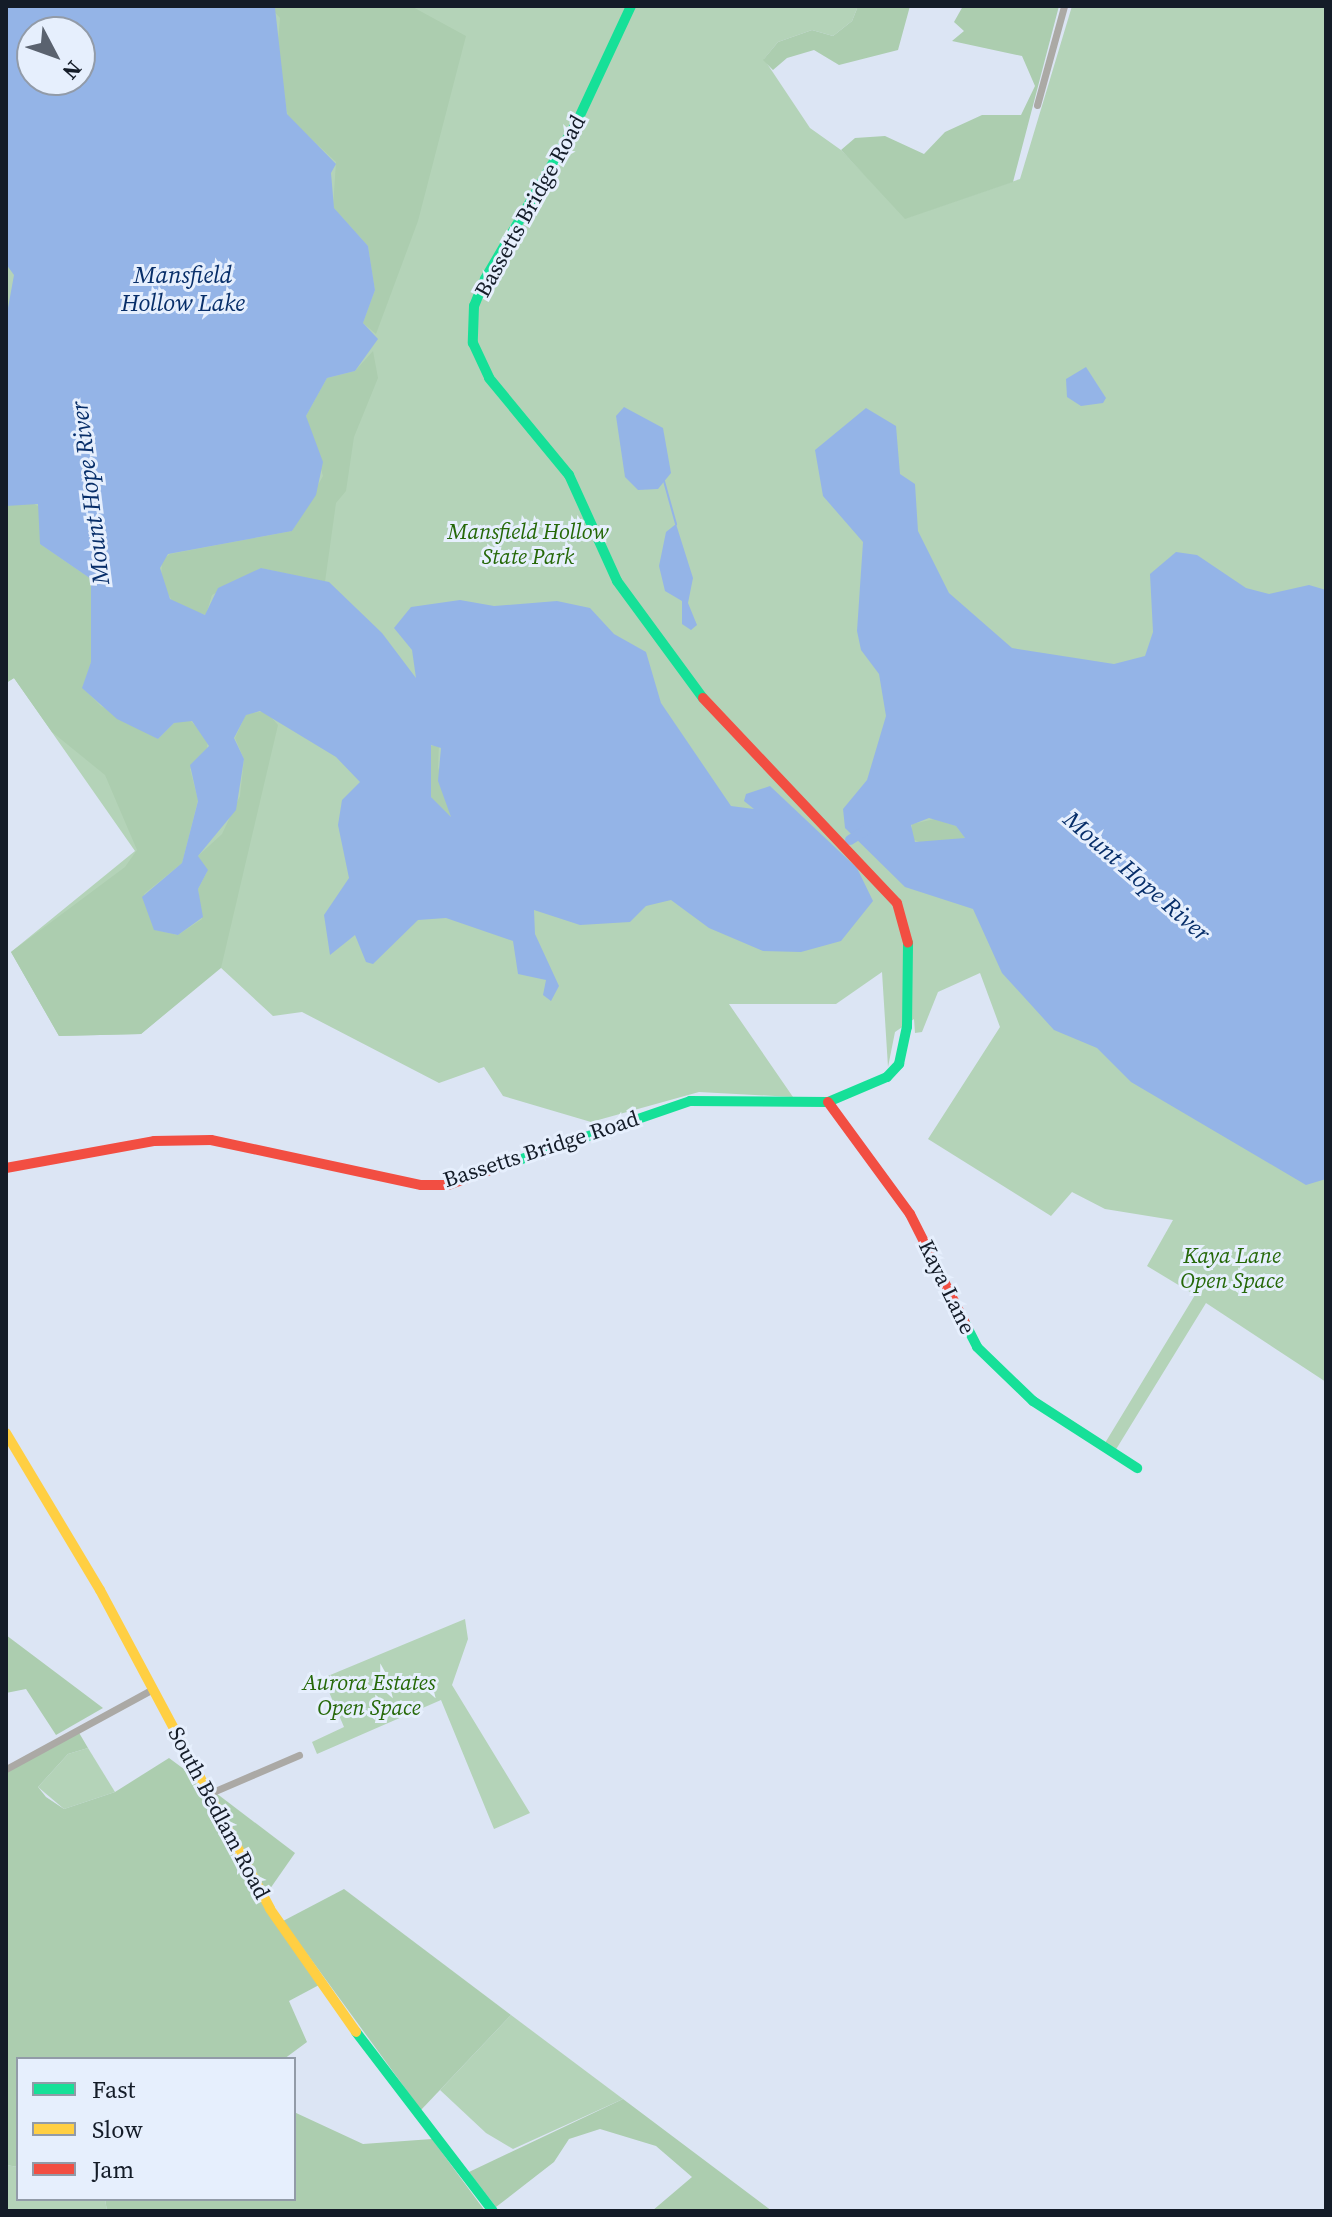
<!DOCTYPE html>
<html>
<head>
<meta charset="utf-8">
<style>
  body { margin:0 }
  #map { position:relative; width:1332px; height:2217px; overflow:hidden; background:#dce5f4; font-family:"Source Serif 4",serif }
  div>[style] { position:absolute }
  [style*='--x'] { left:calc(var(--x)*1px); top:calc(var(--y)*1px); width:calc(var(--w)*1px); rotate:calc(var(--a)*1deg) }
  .green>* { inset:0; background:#b4d3b8 }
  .forest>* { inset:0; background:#accdaf }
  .water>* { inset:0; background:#94b4e7 }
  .stream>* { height:2px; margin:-1px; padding:0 1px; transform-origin:1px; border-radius:1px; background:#94b4e7 }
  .river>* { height:10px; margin:-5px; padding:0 5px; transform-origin:5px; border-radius:5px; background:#94b4e7 }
  .street>* { height:7px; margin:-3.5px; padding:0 3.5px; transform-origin:3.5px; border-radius:3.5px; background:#aba9a5 }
  .fast>* { height:10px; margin:-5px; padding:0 5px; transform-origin:5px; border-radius:5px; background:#16e098 }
  .slow>* { height:10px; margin:-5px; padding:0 5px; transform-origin:5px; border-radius:5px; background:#ffcf43 }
  .jam>* { height:10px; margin:-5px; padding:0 5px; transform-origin:5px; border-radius:5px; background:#f24e42 }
  span { translate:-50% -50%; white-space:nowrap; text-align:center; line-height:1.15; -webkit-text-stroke:6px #e6effd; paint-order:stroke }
  .street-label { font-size:22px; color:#141c28 }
  .park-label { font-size:22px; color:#256808; font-style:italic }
  .water-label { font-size:24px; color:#072e69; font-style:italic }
  .frame { position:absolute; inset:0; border:8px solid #141c28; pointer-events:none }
  .legend { position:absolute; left:16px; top:2057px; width:280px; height:144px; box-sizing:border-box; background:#e6effd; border:2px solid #929ba8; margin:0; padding:10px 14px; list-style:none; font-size:24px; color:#141c28 }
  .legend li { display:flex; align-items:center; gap:16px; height:40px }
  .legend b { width:40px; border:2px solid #929ba8 }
  .north { position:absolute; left:16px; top:16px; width:80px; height:80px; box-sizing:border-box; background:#e6effd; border:2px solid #929ba8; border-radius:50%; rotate:131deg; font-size:22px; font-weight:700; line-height:32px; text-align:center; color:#141c28 }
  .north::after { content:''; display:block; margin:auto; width:28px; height:36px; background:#5a626f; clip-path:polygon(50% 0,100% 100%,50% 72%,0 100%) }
</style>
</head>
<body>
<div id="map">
  <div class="green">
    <div style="clip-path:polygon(evenodd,6px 6px,858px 6px,852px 21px,833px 36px,812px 30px,778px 42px,764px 59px,810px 128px,841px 150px,906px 218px,1020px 179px,1072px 6px,1326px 6px,1326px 1382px,1206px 1303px,1115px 1451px,1105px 1443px,1195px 1295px,1147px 1266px,1173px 1220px,1105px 1209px,1072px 1192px,1051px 1216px,928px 1139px,1000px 1027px,980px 973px,938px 992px,922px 1032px,915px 1033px,914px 1019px,895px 1032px,888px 1067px,882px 972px,836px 1004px,729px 1004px,793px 1097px,699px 1092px,591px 1122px,503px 1096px,484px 1067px,439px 1083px,302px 1012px,273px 1016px,220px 967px,141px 1034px,59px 1036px,11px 952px,135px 851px,14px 678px,6px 683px,6px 6px,32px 32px,80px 32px,80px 80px,32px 80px,32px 32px)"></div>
    <div style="clip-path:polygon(465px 1619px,468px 1639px,452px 1685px,530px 1813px,494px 1829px,441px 1700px,317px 1754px,312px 1742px,344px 1727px,323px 1678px)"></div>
    <div style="clip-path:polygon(88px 1748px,115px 1792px,64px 1809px,38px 1787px,68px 1754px)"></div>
    <div style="clip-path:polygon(511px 2015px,623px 2099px,513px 2149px,486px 2133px,440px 2090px)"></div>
    <div style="clip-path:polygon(6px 2165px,18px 2167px,18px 2199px,105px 2199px,107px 2211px,6px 2211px)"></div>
  </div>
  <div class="forest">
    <div style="clip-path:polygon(269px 6px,411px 6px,466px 36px,418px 221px,376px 334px,363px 323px,375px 290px,368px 246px,333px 207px,336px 162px,288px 117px,277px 53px,280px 18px)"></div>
    <div style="clip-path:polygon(858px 6px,910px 6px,898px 50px,839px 65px,814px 50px,787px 58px,773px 70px,763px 60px,778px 42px,812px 30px,833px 36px,852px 21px)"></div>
    <div style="clip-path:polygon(963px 6px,1059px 6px,1013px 182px,905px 219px,841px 150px,855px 138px,885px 136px,924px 154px,945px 132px,982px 115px,1021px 115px,1035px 86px,1022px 56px,952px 41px,964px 31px,954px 22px)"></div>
    <div style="clip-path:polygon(373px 351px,378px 378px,354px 437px,346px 491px,336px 503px,325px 582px,261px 568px,212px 595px,206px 615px,174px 604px,161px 582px,162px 560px,170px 554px,292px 531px,323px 476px,306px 416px,327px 378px,355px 371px)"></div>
    <div style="clip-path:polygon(30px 502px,40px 507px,40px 544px,91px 579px,91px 662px,83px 688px,101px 706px,158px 739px,174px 723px,190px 720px,208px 740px,206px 756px,190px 769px,198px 800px,182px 863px,144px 894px,155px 930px,178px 935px,202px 919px,198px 889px,207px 872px,198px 856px,222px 834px,240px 796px,244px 759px,235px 738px,246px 714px,266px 711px,278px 725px,221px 968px,141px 1034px,59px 1036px,11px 952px,125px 867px,137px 850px,105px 775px,52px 732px,14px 678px,6px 683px,6px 506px)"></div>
    <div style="clip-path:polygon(439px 745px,438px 767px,451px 817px,432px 800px,426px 778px,429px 746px)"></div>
    <div style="clip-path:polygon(935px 819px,956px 826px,965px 838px,927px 845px,912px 839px,912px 824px)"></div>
    <div style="clip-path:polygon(6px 1635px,103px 1708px,56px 1735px,26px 1689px,6px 1693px)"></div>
    <div style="clip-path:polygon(78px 1731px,88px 1748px,68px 1754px,38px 1787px,46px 1797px,64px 1809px,115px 1792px,169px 1758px,192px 1775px,243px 1874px,319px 1985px,289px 2001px,307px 2042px,284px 2059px,18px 2059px,18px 2167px,6px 2165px,6px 1773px)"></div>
    <div style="clip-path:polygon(216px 1793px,295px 1853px,265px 1896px,211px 1796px)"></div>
    <div style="clip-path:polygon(344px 1889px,511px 2015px,421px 2110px,283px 1921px)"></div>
    <div style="clip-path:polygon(623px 2099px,772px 2211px,652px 2211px,692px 2177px,656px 2146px,600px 2129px,569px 2139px,554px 2162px,496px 2207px,469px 2172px)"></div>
    <div style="clip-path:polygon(294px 2112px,363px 2144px,432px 2139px,485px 2211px,107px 2211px,105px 2199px,294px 2199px)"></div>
  </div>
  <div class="water">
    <div style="clip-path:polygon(evenodd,6px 6px,275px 8px,287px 114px,336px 164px,331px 173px,334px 208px,368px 246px,375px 290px,363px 323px,378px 339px,355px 371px,327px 378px,306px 416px,323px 462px,316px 495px,292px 531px,168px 554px,160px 568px,170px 599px,205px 615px,218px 588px,261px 568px,329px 582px,382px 633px,416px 678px,412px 650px,394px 628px,411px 607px,460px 600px,494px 606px,557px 601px,590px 608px,614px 634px,646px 652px,661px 703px,731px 806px,754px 809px,744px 801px,746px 794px,770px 786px,857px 868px,873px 901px,841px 941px,801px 952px,763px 951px,709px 928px,671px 900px,646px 906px,630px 922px,580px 925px,534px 910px,535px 934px,559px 986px,551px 1001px,543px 995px,546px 980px,518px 974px,513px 941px,446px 918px,418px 920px,373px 964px,366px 962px,355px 935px,330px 955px,324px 915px,349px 878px,338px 825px,342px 800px,360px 782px,336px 757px,260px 711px,246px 715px,234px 738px,244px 759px,236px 810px,198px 856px,208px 870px,198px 889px,203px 917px,178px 935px,154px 930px,142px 897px,182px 863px,198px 801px,190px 765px,209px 746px,192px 721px,174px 723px,158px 739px,117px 719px,82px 688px,91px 662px,91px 579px,40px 544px,38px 504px,6px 506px,6px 319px,14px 275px,6px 264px,6px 6px,32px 32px,80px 32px,80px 80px,32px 80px,32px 32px,6px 6px,431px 745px,441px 748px,438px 781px,451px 817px,431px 797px,431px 745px)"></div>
    <div style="clip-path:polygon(1086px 367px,1106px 398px,1103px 403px,1081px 406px,1067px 397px,1066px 379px)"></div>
    <div style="clip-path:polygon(624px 407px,663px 428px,671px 473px,658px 489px,638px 490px,625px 477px,616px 416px)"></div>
    <div style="clip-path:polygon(evenodd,866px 408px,896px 426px,900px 474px,915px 484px,918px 531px,949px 593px,1012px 648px,1114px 664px,1145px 656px,1153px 632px,1150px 574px,1176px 552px,1197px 555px,1246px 588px,1269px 594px,1309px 585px,1326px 590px,1326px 1179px,1306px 1185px,1131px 1082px,1097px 1048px,1054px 1030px,1002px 973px,973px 909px,905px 887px,845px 828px,843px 809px,867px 780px,886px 716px,879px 674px,861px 650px,857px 631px,863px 542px,823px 496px,815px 450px,866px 408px,929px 818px,956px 826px,965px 838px,915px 842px,911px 825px,929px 818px)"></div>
    <div style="clip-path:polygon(676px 524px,693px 578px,688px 603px,697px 625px,691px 630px,682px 624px,682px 601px,665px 591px,659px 566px,666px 532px)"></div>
  </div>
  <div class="stream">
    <div style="--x:664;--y:481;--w:45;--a:74.4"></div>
  </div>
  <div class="river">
    <div style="--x:850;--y:840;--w:19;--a:-32"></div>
  </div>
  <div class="street">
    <div style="--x:1037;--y:105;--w:103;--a:-74.7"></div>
    <div style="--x:6;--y:1769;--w:167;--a:-28.6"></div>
    <div style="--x:208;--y:1794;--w:99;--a:-23.2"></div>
  </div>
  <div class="fast">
    <div style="--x:631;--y:6;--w:128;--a:115"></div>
    <div style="--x:577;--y:122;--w:182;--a:120.4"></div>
    <div style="--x:485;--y:279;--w:29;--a:112"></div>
    <div style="--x:474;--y:306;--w:37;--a:92"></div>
    <div style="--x:473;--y:343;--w:38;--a:65"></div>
    <div style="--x:489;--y:378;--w:126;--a:50.5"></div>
    <div style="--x:569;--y:475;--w:116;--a:65.6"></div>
    <div style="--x:617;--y:581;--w:145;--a:53.7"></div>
    <div style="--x:513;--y:1162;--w:187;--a:-19"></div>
    <div style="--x:690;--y:1101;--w:138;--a:0.4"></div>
    <div style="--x:828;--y:1102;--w:64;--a:-23"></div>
    <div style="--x:887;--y:1077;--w:18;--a:-47"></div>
    <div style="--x:899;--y:1064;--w:38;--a:-78"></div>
    <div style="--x:907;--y:1027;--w:84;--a:-89.3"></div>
    <div style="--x:965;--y:1323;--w:27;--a:63"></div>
    <div style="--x:977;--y:1347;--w:78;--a:44"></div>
    <div style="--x:1033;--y:1401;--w:124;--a:32.8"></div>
    <div style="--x:356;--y:2032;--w:225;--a:52.6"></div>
  </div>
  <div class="slow">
    <div style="--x:6;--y:1433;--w:183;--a:59.1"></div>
    <div style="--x:100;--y:1590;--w:361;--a:61.9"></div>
    <div style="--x:270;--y:1909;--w:150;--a:55"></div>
  </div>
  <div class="jam">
    <div style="--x:703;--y:698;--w:282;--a:46.6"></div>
    <div style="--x:897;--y:903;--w:41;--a:74.6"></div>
    <div style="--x:828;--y:1102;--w:139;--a:53.8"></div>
    <div style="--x:910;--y:1214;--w:122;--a:63.2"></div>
    <div style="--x:6;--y:1168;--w:150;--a:-10.3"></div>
    <div style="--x:154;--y:1141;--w:57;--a:-1"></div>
    <div style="--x:211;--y:1140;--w:215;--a:12.1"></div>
    <div style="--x:421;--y:1185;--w:27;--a:0"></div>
    <div style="--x:448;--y:1185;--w:69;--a:-19.5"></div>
  </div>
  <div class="street-label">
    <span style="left:530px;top:206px;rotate:-61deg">Bassetts Bridge Road</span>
    <span style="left:541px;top:1149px;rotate:-18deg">Bassetts Bridge Road</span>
    <span style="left:947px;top:1287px;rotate:64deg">Kaya Lane</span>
    <span style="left:219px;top:1813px;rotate:62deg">South Bedlam Road</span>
  </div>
  <div class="park-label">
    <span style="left:528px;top:544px">Mansfield Hollow<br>State Park</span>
    <span style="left:1232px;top:1268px">Kaya Lane<br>Open Space</span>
    <span style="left:369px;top:1695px">Aurora Estates<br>Open Space</span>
  </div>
  <div class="water-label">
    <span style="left:183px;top:289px">Mansfield<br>Hollow Lake</span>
    <span style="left:90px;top:493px;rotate:-97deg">Mount Hope River</span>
    <span style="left:1137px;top:876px;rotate:41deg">Mount Hope River</span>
  </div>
  <div class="frame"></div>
  <ul class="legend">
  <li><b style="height:10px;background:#16e098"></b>Fast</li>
  <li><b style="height:10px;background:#ffcf43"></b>Slow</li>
  <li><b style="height:10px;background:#f24e42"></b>Jam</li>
  </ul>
  <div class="north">N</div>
</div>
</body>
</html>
